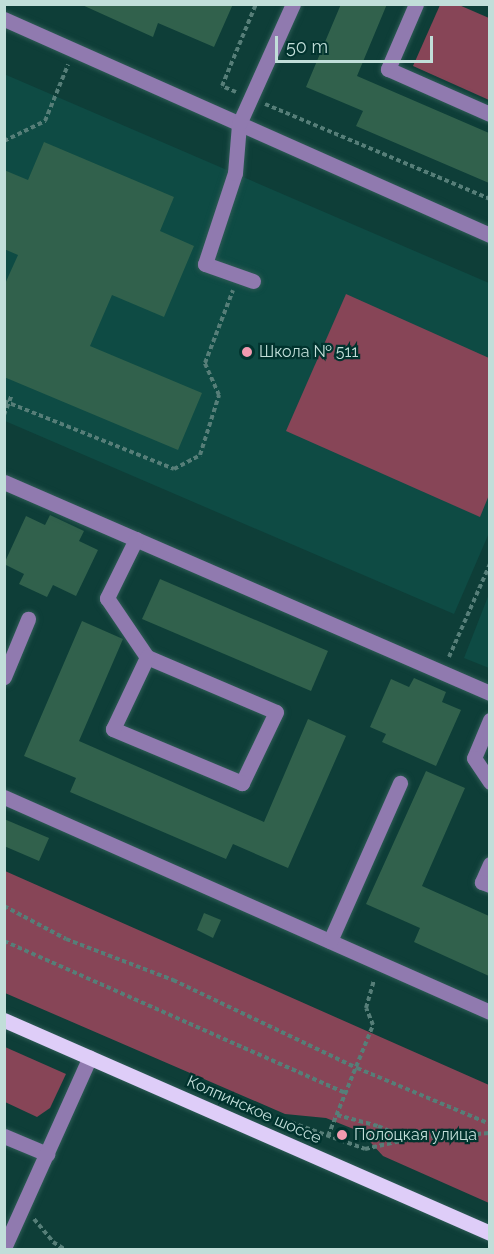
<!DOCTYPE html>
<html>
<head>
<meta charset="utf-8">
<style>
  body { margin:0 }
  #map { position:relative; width:494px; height:1254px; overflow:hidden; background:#0e3e38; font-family:Raleway,sans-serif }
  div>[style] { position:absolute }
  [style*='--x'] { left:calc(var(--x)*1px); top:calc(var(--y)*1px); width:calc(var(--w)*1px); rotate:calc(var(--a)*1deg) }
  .built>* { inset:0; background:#0e4b44 }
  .green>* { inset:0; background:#874557 }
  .building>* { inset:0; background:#31614c }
  .path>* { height:4px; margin-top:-2px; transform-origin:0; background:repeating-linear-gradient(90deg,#567e78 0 4.5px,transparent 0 7.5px) }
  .roads { filter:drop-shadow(0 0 2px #2e5b55) drop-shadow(0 0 2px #2e5b55) }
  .minor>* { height:15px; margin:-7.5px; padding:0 7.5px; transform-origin:7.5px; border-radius:7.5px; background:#907aaf }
  .major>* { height:15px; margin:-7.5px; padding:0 7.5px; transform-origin:7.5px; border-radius:7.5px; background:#decdf8 }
  .dots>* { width:16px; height:16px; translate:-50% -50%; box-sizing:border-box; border:3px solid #01332e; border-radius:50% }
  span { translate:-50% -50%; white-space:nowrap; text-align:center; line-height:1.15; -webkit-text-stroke:4.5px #01332e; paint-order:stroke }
  .poi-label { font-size:16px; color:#c1ded9 }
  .left { translate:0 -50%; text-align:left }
  .street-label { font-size:16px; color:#c1ded9 }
  .frame { position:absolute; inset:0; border:6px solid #c1ded9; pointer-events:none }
  .scale { position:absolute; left:275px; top:36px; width:158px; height:27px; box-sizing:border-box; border:3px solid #c1ded9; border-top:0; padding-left:8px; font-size:18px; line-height:21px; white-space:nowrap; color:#c1ded9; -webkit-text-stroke:4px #01332e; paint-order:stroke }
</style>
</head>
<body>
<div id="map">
  <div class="built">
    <div style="clip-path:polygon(4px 74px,489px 283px,489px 533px,454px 614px,5px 421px)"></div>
    <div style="clip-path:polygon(489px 594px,490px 668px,489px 668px,464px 658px)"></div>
  </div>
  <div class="green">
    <div style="clip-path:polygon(440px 5px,459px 5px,489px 18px,489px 100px,413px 66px)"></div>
    <div style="clip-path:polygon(346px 294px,489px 358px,489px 495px,480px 517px,286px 431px)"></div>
    <div style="clip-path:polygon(5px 871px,489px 1085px,489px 1203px,383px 1156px,361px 1132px,326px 1118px,285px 1114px,5px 993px)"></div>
    <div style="clip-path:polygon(5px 1047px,66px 1074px,50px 1108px,37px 1117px,5px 1102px)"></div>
  </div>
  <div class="building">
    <div style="clip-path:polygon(80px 4px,233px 4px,214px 47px,158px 23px,153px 37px)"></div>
    <div style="clip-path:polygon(341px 4px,387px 4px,357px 76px,489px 133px,489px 183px,356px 126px,363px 111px,306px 87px)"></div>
    <div style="clip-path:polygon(44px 142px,174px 197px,160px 231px,194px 246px,164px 317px,112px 295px,90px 346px,202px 393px,178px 450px,4px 377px,4px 286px,18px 255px,4px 249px,4px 170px,28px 180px)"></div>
    <div style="clip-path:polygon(50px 515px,84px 531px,79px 541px,98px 550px,76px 596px,53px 585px,47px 597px,19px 584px,24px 574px,4px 564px,26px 516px,45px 525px)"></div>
    <div style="clip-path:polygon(160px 579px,328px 651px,311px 691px,142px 619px)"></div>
    <div style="clip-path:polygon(82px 621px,123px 639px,79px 741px,264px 822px,308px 719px,346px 736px,288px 868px,233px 844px,226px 859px,70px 792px,76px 778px,24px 756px)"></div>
    <div style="clip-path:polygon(414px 678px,446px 692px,442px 702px,461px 710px,436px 766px,382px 742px,386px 734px,370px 727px,391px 679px,409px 687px)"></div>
    <div style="clip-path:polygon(426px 771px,465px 788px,422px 886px,489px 916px,489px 976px,414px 942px,420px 928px,366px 904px)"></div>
    <div style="clip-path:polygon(4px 819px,49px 838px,39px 861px,4px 846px)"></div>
    <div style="clip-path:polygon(204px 913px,221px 920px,213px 938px,197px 930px)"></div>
  </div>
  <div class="path">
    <div style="--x:236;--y:92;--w:15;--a:-157"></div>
    <div style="--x:222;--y:86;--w:89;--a:-67.5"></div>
    <div style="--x:265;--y:104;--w:244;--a:22.9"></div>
    <div style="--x:4;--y:141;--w:46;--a:-26"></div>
    <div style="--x:45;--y:121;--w:61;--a:-67.7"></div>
    <div style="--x:4;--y:401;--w:183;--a:21.8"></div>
    <div style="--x:174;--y:469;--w:30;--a:-28"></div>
    <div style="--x:200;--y:455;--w:63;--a:-72.4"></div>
    <div style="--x:219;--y:395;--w:35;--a:-114"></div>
    <div style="--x:205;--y:363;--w:78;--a:-69"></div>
    <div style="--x:4;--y:415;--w:22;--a:-69"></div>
    <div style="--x:449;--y:657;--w:102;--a:-66.2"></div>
    <div style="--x:4;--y:906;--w:70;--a:28"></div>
    <div style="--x:66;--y:939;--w:115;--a:21"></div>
    <div style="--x:173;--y:980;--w:204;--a:25.6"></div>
    <div style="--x:357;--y:1068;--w:144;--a:22.8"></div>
    <div style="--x:4;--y:941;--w:374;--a:24"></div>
    <div style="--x:337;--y:1115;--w:42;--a:15"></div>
    <div style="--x:378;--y:1126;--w:33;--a:23"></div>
    <div style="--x:284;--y:1120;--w:86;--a:19.7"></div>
    <div style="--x:365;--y:1149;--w:45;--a:-12.8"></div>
    <div style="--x:409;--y:1139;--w:81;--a:-4.2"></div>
    <div style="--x:328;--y:1136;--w:120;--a:-67.9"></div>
    <div style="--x:373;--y:1025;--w:18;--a:-112"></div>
    <div style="--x:366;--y:1008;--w:29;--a:-74"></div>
    <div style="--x:34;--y:1219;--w:30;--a:50"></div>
    <div style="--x:53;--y:1242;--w:15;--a:32"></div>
  </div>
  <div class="roads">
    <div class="minor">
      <div style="--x:416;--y:4;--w:71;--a:113.3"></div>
      <div style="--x:388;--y:69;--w:111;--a:23.8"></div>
      <div style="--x:4;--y:19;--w:532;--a:23.96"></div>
      <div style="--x:253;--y:281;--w:51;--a:-160.5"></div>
      <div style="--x:205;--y:264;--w:96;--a:-71.8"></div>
      <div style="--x:235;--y:173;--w:49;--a:-85.3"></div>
      <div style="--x:239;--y:124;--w:132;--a:-65.8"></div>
      <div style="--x:4;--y:482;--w:530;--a:23.47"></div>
      <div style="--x:136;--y:539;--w:66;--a:116.2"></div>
      <div style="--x:107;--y:598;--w:71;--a:55.9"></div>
      <div style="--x:147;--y:657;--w:140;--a:23.1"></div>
      <div style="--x:276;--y:712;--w:79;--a:115.6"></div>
      <div style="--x:242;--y:783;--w:140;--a:-157.3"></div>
      <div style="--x:113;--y:729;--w:80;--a:-64.7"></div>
      <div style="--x:4;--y:677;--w:63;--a:-67.5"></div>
      <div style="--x:490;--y:720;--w:41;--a:112.8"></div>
      <div style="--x:474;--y:758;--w:29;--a:56"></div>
      <div style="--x:4;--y:797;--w:531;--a:23.86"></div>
      <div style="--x:490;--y:864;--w:20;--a:114"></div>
      <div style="--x:482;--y:882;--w:9;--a:21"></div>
      <div style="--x:330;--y:941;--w:173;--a:-66.1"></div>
      <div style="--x:4;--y:1136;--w:47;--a:22.7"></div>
      <div style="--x:4;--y:1248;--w:209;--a:-65.8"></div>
    </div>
    <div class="major">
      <div style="--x:4;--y:1020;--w:531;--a:23.67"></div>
    </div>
  </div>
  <div class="dots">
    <div style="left:247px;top:352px;background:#f29ab0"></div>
    <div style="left:342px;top:1135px;background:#f29ab0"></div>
  </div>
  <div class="poi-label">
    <span class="left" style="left:259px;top:352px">Школа № 511</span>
    <span class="left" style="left:354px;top:1135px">Полоцкая улица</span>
  </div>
  <div class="street-label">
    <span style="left:254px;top:1110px;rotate:24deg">Колпинское шоссе</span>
  </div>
  <div class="frame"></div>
  <div class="scale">50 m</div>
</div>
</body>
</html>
